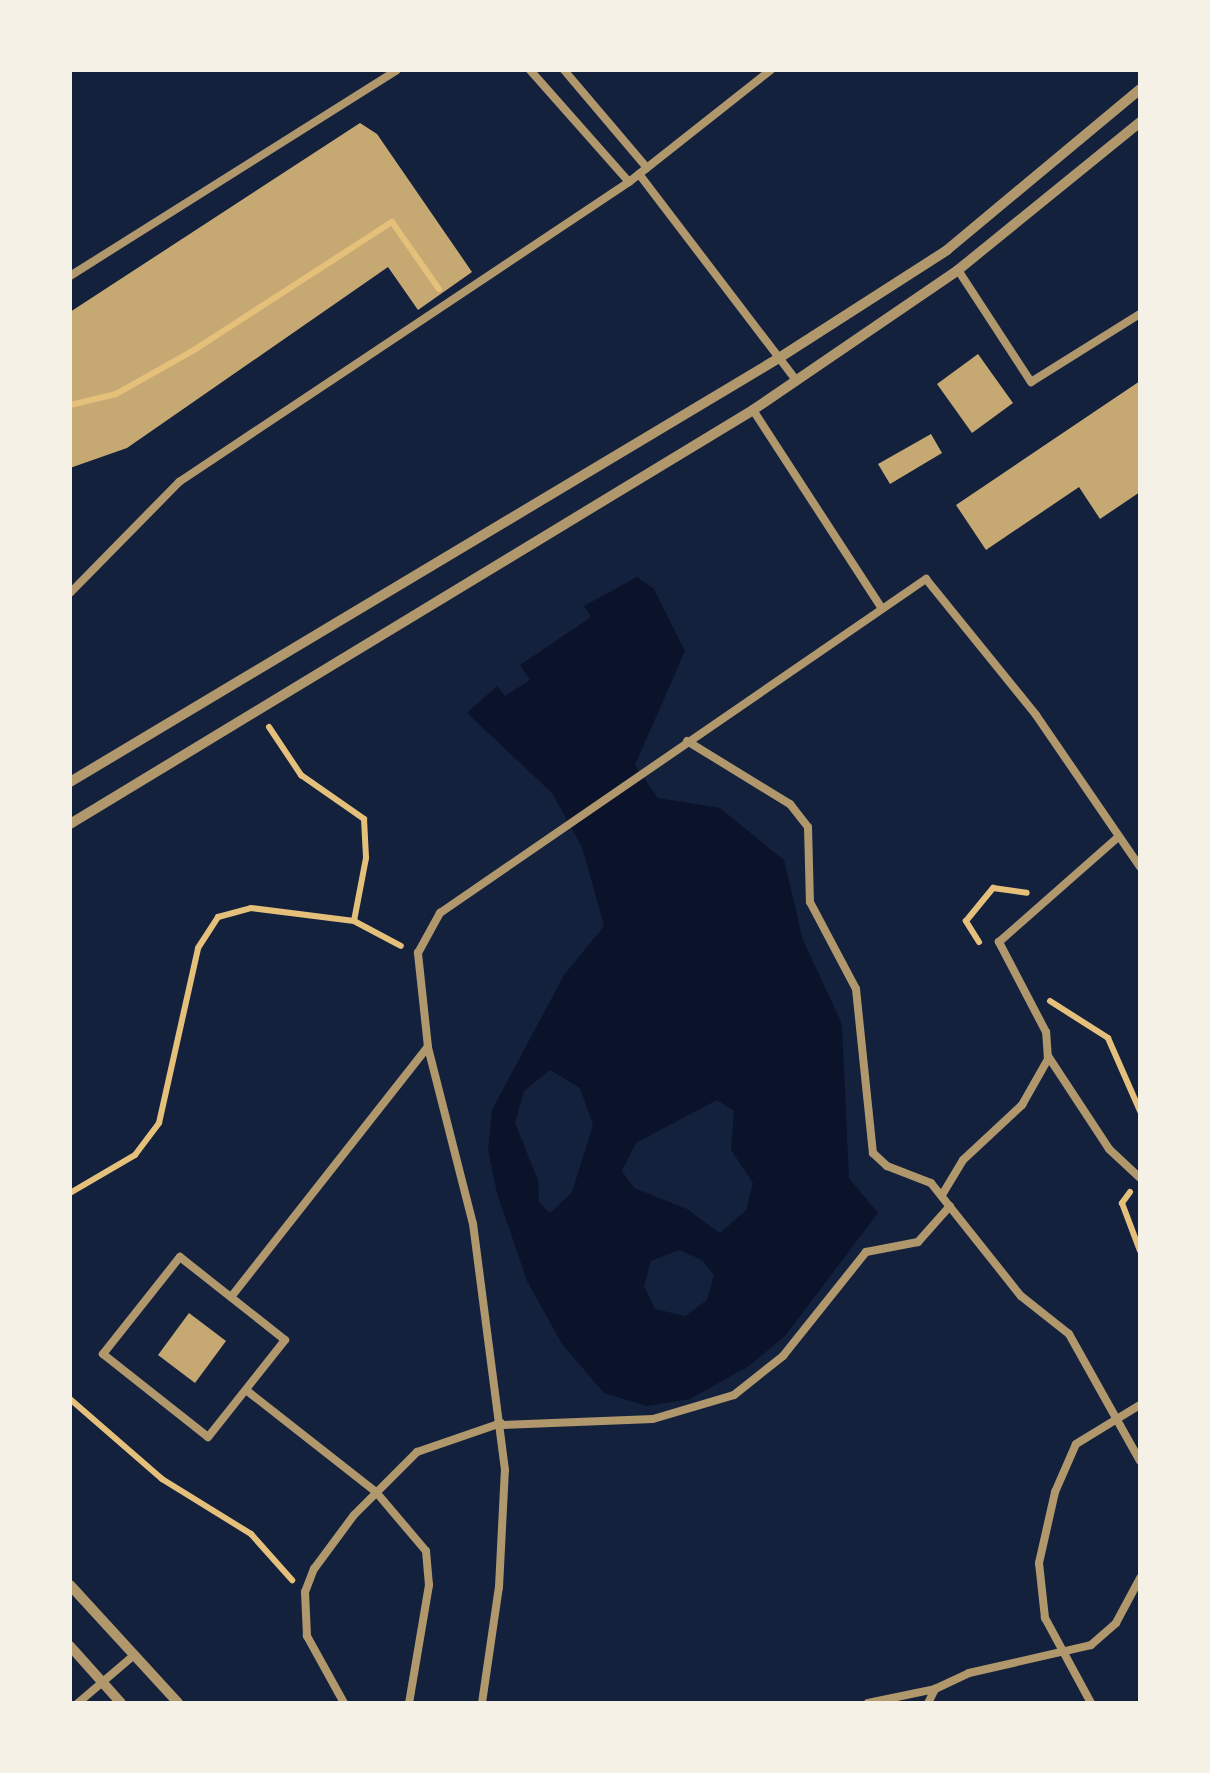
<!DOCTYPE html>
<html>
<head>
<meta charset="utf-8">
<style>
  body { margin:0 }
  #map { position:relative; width:1210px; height:1773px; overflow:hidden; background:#14213d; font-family:"Space Grotesk",sans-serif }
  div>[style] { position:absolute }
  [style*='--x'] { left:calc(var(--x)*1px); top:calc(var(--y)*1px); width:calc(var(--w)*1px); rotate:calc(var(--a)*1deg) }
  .water>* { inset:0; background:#0b132b }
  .building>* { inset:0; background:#c6a872 }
  .path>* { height:6px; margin:-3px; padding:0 3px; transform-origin:3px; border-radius:3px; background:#e5c07b }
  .service>* { height:8px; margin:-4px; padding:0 4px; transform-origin:4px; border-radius:4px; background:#b1986c }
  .minor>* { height:10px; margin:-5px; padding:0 5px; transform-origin:5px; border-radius:5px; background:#b1986c }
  span { translate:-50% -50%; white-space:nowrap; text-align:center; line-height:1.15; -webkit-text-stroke:10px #f6f1e7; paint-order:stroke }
  .frame { position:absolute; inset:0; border:72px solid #f6f1e7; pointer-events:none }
</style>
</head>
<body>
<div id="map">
  <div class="water">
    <div style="clip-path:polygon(evenodd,637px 577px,654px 589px,685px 651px,635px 765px,658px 798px,720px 808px,784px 860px,803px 940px,842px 1024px,849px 1178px,878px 1213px,785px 1336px,749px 1366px,690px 1399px,647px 1406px,604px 1393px,562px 1344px,527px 1281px,497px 1193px,488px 1150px,492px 1110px,564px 975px,604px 926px,582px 847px,552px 793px,467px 713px,497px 686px,505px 696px,530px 680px,520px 665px,591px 617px,584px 606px,637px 577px,550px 1070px,580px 1088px,593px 1125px,572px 1192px,550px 1213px,539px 1202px,538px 1180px,515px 1123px,524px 1091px,550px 1070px,637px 577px,717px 1100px,734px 1111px,731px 1150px,753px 1183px,746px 1210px,720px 1233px,687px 1209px,634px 1188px,622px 1171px,636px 1143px,717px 1100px,637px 577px,679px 1250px,702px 1260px,714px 1275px,707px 1300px,685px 1316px,655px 1309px,644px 1286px,651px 1261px,679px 1250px)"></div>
  </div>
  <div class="building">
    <div style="clip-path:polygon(360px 123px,377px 134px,472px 272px,418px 310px,388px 267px,127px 448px,70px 468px,70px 312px)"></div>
    <div style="clip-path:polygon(978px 354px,1013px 403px,972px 433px,937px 384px)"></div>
    <div style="clip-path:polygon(1140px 381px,1140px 492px,1100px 519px,1079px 487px,986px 550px,956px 505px)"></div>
    <div style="clip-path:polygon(931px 434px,942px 453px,890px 484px,878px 464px)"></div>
    <div style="clip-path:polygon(189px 1313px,226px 1341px,195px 1383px,158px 1355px)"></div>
  </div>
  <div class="path">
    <div style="--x:70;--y:405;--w:47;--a:-13.4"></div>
    <div style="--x:116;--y:394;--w:90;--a:-29.4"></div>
    <div style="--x:194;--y:350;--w:236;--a:-32.9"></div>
    <div style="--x:392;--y:222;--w:82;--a:55"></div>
    <div style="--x:269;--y:727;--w:58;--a:56.3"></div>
    <div style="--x:301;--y:775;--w:77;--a:34.9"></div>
    <div style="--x:364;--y:819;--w:39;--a:87"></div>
    <div style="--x:366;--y:858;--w:64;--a:100.8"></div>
    <div style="--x:979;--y:942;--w:25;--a:-122"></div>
    <div style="--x:966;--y:921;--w:43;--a:-50.7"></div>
    <div style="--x:993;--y:888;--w:34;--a:8"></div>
    <div style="--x:1050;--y:1001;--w:69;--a:32.5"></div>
    <div style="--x:1108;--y:1038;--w:80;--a:66.3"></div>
    <div style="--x:1130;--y:1192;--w:14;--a:126"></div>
    <div style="--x:1122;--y:1203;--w:51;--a:69.4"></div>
    <div style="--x:70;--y:1193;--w:75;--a:-30.3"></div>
    <div style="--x:135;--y:1155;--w:40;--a:-53"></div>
    <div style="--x:159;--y:1123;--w:179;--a:-77.4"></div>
    <div style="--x:198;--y:948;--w:37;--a:-57"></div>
    <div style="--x:218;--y:917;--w:34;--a:-15"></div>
    <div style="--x:251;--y:908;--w:104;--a:7.2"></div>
    <div style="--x:354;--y:921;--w:53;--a:28"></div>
    <div style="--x:70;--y:1399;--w:122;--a:41"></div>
    <div style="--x:162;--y:1479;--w:105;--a:31.7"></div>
    <div style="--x:251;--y:1534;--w:62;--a:48.3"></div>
  </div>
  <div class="service">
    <div style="--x:530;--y:70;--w:149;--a:48.5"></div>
    <div style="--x:564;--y:70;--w:128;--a:49.7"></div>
    <div style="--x:639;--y:174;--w:259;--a:52.7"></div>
    <div style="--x:958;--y:270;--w:134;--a:56.9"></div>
    <div style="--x:1031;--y:382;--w:128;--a:-32"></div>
    <div style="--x:70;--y:276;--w:386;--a:-32.2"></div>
    <div style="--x:753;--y:410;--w:237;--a:57"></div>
    <div style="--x:70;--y:593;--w:156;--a:-45.5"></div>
    <div style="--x:179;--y:482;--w:541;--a:-33.69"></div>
    <div style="--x:629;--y:182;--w:181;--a:-38.3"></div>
    <div style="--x:687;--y:741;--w:121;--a:31.5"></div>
    <div style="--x:790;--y:804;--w:29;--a:52"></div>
    <div style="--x:808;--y:827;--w:75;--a:88.5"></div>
    <div style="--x:810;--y:902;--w:98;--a:62.1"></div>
    <div style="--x:856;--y:989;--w:165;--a:84.1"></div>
    <div style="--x:873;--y:1153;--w:19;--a:43"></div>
    <div style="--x:887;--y:1166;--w:47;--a:21.1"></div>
    <div style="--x:931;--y:1183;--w:144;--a:51.5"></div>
    <div style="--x:1021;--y:1296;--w:61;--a:38.4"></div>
    <div style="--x:1069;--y:1334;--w:145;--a:60.8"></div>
    <div style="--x:1048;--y:1056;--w:111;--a:56.7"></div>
    <div style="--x:1109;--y:1149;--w:42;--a:43.1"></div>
    <div style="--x:942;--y:1195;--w:41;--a:-59"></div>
    <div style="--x:963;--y:1160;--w:81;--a:-43"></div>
    <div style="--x:1022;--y:1105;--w:53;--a:-60.5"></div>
    <div style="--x:1048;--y:1059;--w:27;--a:-94"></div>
    <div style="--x:1046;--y:1032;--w:102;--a:-117.6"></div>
    <div style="--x:999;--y:942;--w:157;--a:-41.4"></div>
    <div style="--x:180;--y:1257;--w:134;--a:38.3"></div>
    <div style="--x:285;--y:1340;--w:124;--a:128.4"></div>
    <div style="--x:208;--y:1437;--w:134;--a:-141.7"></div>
    <div style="--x:103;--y:1354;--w:124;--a:-51.6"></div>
    <div style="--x:231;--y:1297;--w:318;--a:-51.8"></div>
    <div style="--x:246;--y:1390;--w:165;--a:38.1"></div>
    <div style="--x:376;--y:1492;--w:77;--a:49.7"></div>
    <div style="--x:426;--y:1551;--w:34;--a:85"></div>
    <div style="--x:429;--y:1585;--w:120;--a:99.6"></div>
    <div style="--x:502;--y:1425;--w:151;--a:-2.3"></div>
    <div style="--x:653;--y:1419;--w:84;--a:-16.5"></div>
    <div style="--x:734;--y:1395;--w:63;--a:-38.5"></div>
    <div style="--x:783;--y:1356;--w:133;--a:-51.4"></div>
    <div style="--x:866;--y:1252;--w:53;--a:-10.9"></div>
    <div style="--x:918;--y:1242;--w:48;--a:-48.4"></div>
    <div style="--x:78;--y:1703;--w:72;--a:-40.5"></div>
    <div style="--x:344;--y:1703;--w:77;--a:-118.9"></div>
    <div style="--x:307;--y:1636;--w:44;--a:-92.6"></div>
    <div style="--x:305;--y:1592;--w:25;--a:-69"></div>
    <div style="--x:314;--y:1569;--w:67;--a:-53.5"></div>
    <div style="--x:354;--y:1515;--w:89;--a:-45"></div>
    <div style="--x:417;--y:1452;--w:89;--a:-19"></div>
    <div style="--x:482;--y:1703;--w:117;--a:-81.7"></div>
    <div style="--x:499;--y:1587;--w:117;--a:-87.1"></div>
    <div style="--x:505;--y:1470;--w:248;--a:-97.4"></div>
    <div style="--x:473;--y:1224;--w:183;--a:-104.3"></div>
    <div style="--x:428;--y:1047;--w:95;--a:-96.1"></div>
    <div style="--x:418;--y:953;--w:46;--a:-61.2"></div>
    <div style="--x:440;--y:913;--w:590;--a:-34.5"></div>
    <div style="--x:926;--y:579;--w:175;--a:51"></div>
    <div style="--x:1036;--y:715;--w:184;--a:55.6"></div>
    <div style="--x:868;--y:1703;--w:68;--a:-11.8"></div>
    <div style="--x:928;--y:1703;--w:16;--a:-63"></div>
    <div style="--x:935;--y:1689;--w:38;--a:-25"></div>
    <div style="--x:969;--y:1673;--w:125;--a:-12.9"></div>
    <div style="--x:1091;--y:1645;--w:33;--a:-41"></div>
    <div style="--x:1116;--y:1623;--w:51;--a:-61.9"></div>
    <div style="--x:1091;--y:1703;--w:97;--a:-118.4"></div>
    <div style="--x:1045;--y:1618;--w:55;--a:-96.2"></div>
    <div style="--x:1039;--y:1563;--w:73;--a:-77.3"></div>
    <div style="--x:1055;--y:1492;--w:52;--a:-66.4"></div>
    <div style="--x:1076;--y:1444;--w:75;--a:-31.4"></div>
  </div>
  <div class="minor">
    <div style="--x:70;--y:782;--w:826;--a:-30.88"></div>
    <div style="--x:779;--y:358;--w:200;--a:-32.7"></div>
    <div style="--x:947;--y:250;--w:251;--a:-39.8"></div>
    <div style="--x:70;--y:824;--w:799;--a:-31.22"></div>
    <div style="--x:753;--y:410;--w:248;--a:-34.3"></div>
    <div style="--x:958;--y:270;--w:235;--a:-39.1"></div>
    <div style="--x:70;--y:1585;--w:160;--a:47.5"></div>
    <div style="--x:70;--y:1646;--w:76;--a:48.2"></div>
  </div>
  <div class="frame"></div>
</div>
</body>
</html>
